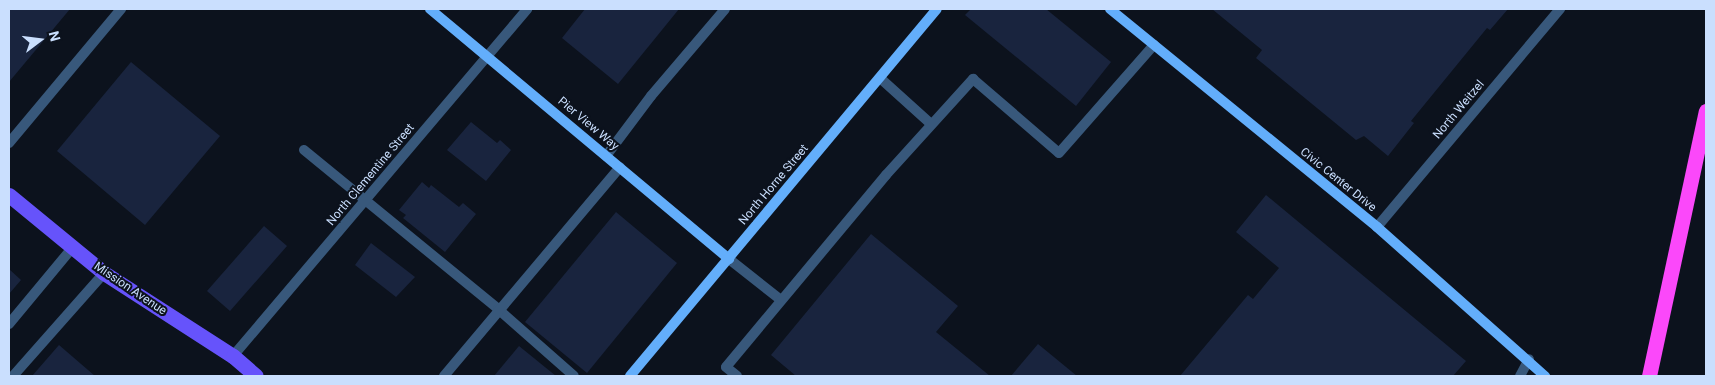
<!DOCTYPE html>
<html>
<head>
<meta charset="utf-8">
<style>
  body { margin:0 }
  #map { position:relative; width:1715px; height:385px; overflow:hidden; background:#0c121d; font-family:Roboto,sans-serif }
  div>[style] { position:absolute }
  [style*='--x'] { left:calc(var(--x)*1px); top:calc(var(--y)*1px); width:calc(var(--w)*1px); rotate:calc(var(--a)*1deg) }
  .building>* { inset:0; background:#19243e }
  .lane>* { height:10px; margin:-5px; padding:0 5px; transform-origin:5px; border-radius:5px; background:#38587b }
  .street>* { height:10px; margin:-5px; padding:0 5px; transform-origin:5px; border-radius:5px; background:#38587b }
  .secondary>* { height:10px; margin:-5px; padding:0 5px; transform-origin:5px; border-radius:5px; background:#63aefb }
  .primary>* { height:15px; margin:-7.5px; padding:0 7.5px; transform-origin:7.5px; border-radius:7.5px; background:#6653fb }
  .highway>* { height:15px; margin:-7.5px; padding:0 7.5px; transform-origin:7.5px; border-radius:7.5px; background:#fb48fa }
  span { translate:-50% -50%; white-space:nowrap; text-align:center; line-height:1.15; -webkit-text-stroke:4px #0c121d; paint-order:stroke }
  .street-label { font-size:12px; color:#cadffe }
  .frame { position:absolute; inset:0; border:10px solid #cadffe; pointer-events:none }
  .north { position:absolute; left:15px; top:15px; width:50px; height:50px; -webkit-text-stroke:4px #0c121d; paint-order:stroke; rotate:75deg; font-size:14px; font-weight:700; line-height:20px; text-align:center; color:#cadffe }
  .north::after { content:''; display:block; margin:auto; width:18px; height:22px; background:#cadffe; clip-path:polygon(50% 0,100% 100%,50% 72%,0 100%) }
</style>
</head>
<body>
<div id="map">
  <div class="building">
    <div style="clip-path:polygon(9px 9px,70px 9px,9px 82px)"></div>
    <div style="clip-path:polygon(585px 9px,679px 9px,618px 84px,562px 38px)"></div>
    <div style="clip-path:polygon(971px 9px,1046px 9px,1111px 62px,1076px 106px,965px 15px)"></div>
    <div style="clip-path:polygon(1212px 9px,1508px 9px,1490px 30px,1487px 28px,1411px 121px,1414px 123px,1388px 156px,1364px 136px,1356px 140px,1256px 58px,1262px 50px)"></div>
    <div style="clip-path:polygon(131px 62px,220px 136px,145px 225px,57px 151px)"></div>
    <div style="clip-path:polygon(471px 122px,497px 143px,500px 140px,511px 150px,486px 181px,447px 150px)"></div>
    <div style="clip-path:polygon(422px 182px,429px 188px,431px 185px,459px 207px,463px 203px,476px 214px,445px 252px,403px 218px,406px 215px,399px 210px)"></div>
    <div style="clip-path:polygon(1266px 195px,1466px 361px,1453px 376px,1180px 376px,1248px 295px,1253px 299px,1279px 268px,1236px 232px)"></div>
    <div style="clip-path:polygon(616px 212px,677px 263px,587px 373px,525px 322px)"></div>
    <div style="clip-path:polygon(264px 226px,287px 246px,230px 311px,207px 291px)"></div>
    <div style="clip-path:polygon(871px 234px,958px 306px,936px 332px,990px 376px,796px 376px,771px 355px)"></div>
    <div style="clip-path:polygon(371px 243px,415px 277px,396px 297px,355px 265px)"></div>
    <div style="clip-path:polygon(9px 269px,21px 280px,9px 294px)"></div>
    <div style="clip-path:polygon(1038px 344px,1077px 376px,1011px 376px)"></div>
    <div style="clip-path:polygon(59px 345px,95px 376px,32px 376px)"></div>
    <div style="clip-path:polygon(519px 346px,556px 376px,494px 376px)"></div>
  </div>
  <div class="lane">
    <div style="--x:880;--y:78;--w:69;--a:42"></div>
    <div style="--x:304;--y:150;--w:251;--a:39.3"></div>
    <div style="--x:498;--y:309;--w:101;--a:41.4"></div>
    <div style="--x:606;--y:156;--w:75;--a:-53.1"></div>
    <div style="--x:651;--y:96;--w:114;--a:-49.6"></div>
    <div style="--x:729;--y:259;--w:66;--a:38.3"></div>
    <div style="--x:9;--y:324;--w:99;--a:-50.3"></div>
    <div style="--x:13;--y:376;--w:137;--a:-48.5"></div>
    <div style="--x:444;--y:376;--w:273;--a:-49.9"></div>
    <div style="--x:737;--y:376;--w:14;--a:-141"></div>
    <div style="--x:726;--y:367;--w:250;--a:-50.2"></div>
    <div style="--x:886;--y:175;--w:130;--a:-47.8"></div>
    <div style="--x:973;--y:79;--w:113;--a:40.7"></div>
    <div style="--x:1059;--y:153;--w:144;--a:-48.7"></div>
    <div style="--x:1520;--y:376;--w:19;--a:-62"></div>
  </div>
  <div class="street">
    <div style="--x:9;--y:143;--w:175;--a:-50.1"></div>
    <div style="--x:1377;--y:227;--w:285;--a:-50"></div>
    <div style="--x:233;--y:356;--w:455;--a:-49.7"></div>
  </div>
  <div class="secondary">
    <div style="--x:430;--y:9;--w:390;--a:39.9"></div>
    <div style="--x:1110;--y:9;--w:345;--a:39.2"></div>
    <div style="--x:1377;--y:227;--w:225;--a:41.6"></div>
    <div style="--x:630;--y:376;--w:478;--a:-50.1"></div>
  </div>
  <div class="primary">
    <div style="--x:9;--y:195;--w:123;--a:39.4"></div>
    <div style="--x:104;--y:273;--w:153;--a:32.8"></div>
    <div style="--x:233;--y:356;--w:30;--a:41"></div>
  </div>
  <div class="highway">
    <div style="--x:1649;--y:376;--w:271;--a:-77.9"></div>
  </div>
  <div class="street-label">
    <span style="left:1459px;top:110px;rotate:-50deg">North Weitzel</span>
    <span style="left:588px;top:124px;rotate:40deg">Pier View Way</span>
    <span style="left:371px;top:175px;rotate:-50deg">North Clementine Street</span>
    <span style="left:1338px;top:180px;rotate:39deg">Civic Center Drive</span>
    <span style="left:774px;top:185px;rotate:-50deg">North Horne Street</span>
    <span style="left:130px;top:289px;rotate:34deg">Mission Avenue</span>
  </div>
  <div class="frame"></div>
  <div class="north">N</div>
</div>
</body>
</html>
